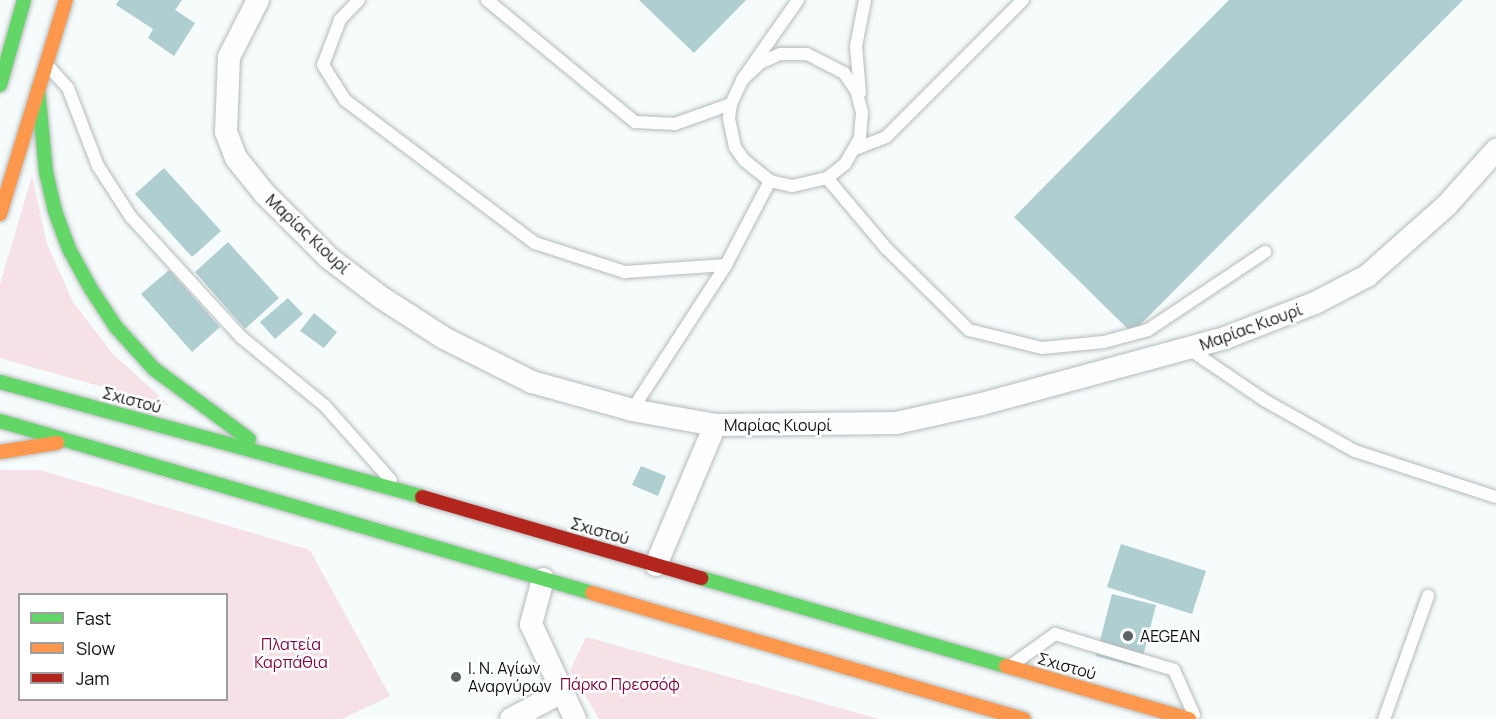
<!DOCTYPE html>
<html>
<head>
<meta charset="utf-8">
<style>
  body { margin:0 }
  #map { position:relative; width:1496px; height:719px; overflow:hidden; background:#f6fbfb; font-family:Manrope,sans-serif }
  div>[style] { position:absolute }
  [style*='--x'] { left:calc(var(--x)*1px); top:calc(var(--y)*1px); width:calc(var(--w)*1px); rotate:calc(var(--a)*1deg) }
  .green>* { inset:0; background:#f6e1e7 }
  .building>* { inset:0; background:#afced0 }
  .roads { filter:drop-shadow(0 0 2px #b6baba) drop-shadow(0 0 2px #b6baba) }
  .lane>* { height:12px; margin:-6px; padding:0 6px; transform-origin:6px; border-radius:6px; background:#fefefe }
  .street>* { height:22px; margin:-11px; padding:0 11px; transform-origin:11px; border-radius:11px; background:#fefefe }
  .fast>* { height:14px; margin:-7px; padding:0 7px; transform-origin:7px; border-radius:7px; background:#63d668 }
  .slow>* { height:14px; margin:-7px; padding:0 7px; transform-origin:7px; border-radius:7px; background:#ff974d }
  .jam>* { height:14px; margin:-7px; padding:0 7px; transform-origin:7px; border-radius:7px; background:#b3261e }
  .dots>* { width:16px; height:16px; translate:-50% -50%; box-sizing:border-box; border:3px solid #fff; border-radius:50% }
  span { translate:-50% -50%; white-space:nowrap; text-align:center; line-height:1.15; -webkit-text-stroke:5px #fff; paint-order:stroke }
  .street-label { font-size:16px; color:#0c1010 }
  .poi-label { font-size:16px; color:#0c1010 }
  .left { translate:0 -50%; text-align:left }
  .park-label { font-size:16px; color:#7e023b }
  .legend { position:absolute; left:18px; top:593px; width:210px; height:108px; box-sizing:border-box; background:#fff; border:2px solid #9e9f9f; margin:0; padding:8px 10px; list-style:none; font-size:18px; color:#0c1010 }
  .legend li { display:flex; align-items:center; gap:12px; height:30px }
  .legend b { width:30px; border:2px solid #9e9f9f }
</style>
</head>
<body>
<div id="map">
  <div class="green">
    <div style="clip-path:polygon(32px 176px,47px 244px,73px 302px,112px 353px,170px 406px,0 358px,0 284px)"></div>
    <div style="clip-path:polygon(evenodd,0 470px,40px 470px,310px 550px,390px 696px,342px 719px,0 719px,0 470px,20px 594px,226px 594px,226px 700px,20px 700px,20px 594px)"></div>
    <div style="clip-path:polygon(586px 637px,879px 719px,599px 719px,570px 670px)"></div>
  </div>
  <div class="building">
    <div style="clip-path:polygon(119px 0,182px 0,175px 10px,195px 23px,174px 56px,148px 38px,153px 29px,116px 5px)"></div>
    <div style="clip-path:polygon(639px 0,746px 0,694px 53px)"></div>
    <div style="clip-path:polygon(1229px 0,1463px 0,1132px 333px,1014px 217px)"></div>
    <div style="clip-path:polygon(164px 168px,221px 231px,192px 257px,135px 194px)"></div>
    <div style="clip-path:polygon(228px 242px,279px 298px,245px 329px,195px 272px)"></div>
    <div style="clip-path:polygon(169px 270px,220px 327px,192px 352px,141px 294px)"></div>
    <div style="clip-path:polygon(288px 298px,303px 314px,275px 339px,260px 322px)"></div>
    <div style="clip-path:polygon(314px 313px,337px 332px,324px 348px,300px 331px)"></div>
    <div style="clip-path:polygon(641px 466px,666px 476px,658px 496px,632px 485px)"></div>
    <div style="clip-path:polygon(1121px 544px,1206px 571px,1192px 614px,1107px 587px)"></div>
    <div style="clip-path:polygon(1112px 594px,1156px 605px,1140px 668px,1096px 656px)"></div>
  </div>
  <div class="roads">
    <div class="lane">
      <div style="--x:359;--y:0;--w:28;--a:134"></div>
      <div style="--x:340;--y:20;--w:48;--a:110.7"></div>
      <div style="--x:323;--y:65;--w:41;--a:57.8"></div>
      <div style="--x:345;--y:100;--w:238;--a:37"></div>
      <div style="--x:535;--y:243;--w:95;--a:17.9"></div>
      <div style="--x:625;--y:272;--w:101;--a:-4"></div>
      <div style="--x:487;--y:0;--w:192;--a:39.5"></div>
      <div style="--x:635;--y:122;--w:40;--a:2.9"></div>
      <div style="--x:675;--y:124;--w:59;--a:-19.7"></div>
      <div style="--x:49;--y:67;--w:28;--a:48"></div>
      <div style="--x:68;--y:88;--w:84;--a:69"></div>
      <div style="--x:98;--y:166;--w:61;--a:57.1"></div>
      <div style="--x:131;--y:217;--w:163;--a:47.5"></div>
      <div style="--x:241;--y:337;--w:109;--a:39.4"></div>
      <div style="--x:325;--y:406;--w:99;--a:48.3"></div>
      <div style="--x:742;--y:80;--w:25;--a:-43"></div>
      <div style="--x:760;--y:63;--w:22;--a:-24"></div>
      <div style="--x:780;--y:54;--w:27;--a:0"></div>
      <div style="--x:807;--y:54;--w:42;--a:27.2"></div>
      <div style="--x:844;--y:73;--w:21;--a:55"></div>
      <div style="--x:856;--y:90;--w:24;--a:75"></div>
      <div style="--x:862;--y:113;--w:25;--a:95"></div>
      <div style="--x:860;--y:138;--w:30;--a:120"></div>
      <div style="--x:845;--y:164;--w:23;--a:142"></div>
      <div style="--x:827;--y:178;--w:36;--a:167"></div>
      <div style="--x:792;--y:186;--w:23;--a:-167"></div>
      <div style="--x:770;--y:181;--w:33;--a:-141"></div>
      <div style="--x:744;--y:160;--w:16;--a:-125"></div>
      <div style="--x:735;--y:147;--w:30;--a:-102"></div>
      <div style="--x:729;--y:118;--w:14;--a:-82"></div>
      <div style="--x:731;--y:104;--w:26;--a:-65"></div>
      <div style="--x:742;--y:80;--w:98;--a:-55"></div>
      <div style="--x:860;--y:93;--w:47;--a:-94.9"></div>
      <div style="--x:856;--y:46;--w:47;--a:-78.9"></div>
      <div style="--x:855;--y:149;--w:33;--a:-21"></div>
      <div style="--x:886;--y:137;--w:194;--a:-45"></div>
      <div style="--x:827;--y:178;--w:92;--a:49.9"></div>
      <div style="--x:886;--y:248;--w:117;--a:44.7"></div>
      <div style="--x:969;--y:330;--w:75;--a:13.9"></div>
      <div style="--x:1042;--y:348;--w:62;--a:-5.5"></div>
      <div style="--x:1104;--y:342;--w:46;--a:-15.3"></div>
      <div style="--x:1148;--y:330;--w:141;--a:-33.7"></div>
      <div style="--x:1189;--y:349;--w:91;--a:34.2"></div>
      <div style="--x:1264;--y:400;--w:104;--a:29.3"></div>
      <div style="--x:1355;--y:451;--w:148;--a:18.1"></div>
      <div style="--x:632;--y:410;--w:173;--a:-57"></div>
      <div style="--x:726;--y:265;--w:95;--a:-62.4"></div>
      <div style="--x:1013;--y:664;--w:52;--a:-35.5"></div>
      <div style="--x:1055;--y:634;--w:124;--a:16.8"></div>
      <div style="--x:1174;--y:670;--w:49;--a:66"></div>
      <div style="--x:1384;--y:719;--w:131;--a:-70.3"></div>
    </div>
    <div class="street">
      <div style="--x:258;--y:0;--w:64;--a:117"></div>
      <div style="--x:229;--y:57;--w:75;--a:92.3"></div>
      <div style="--x:226;--y:132;--w:28;--a:69"></div>
      <div style="--x:236;--y:158;--w:45;--a:51.3"></div>
      <div style="--x:264;--y:193;--w:92;--a:45"></div>
      <div style="--x:329;--y:258;--w:63;--a:37.2"></div>
      <div style="--x:379;--y:296;--w:77;--a:32.9"></div>
      <div style="--x:444;--y:338;--w:98;--a:26.6"></div>
      <div style="--x:532;--y:382;--w:104;--a:15.6"></div>
      <div style="--x:632;--y:410;--w:84;--a:10.2"></div>
      <div style="--x:715;--y:425;--w:181;--a:-0.6"></div>
      <div style="--x:896;--y:423;--w:88;--a:-12.5"></div>
      <div style="--x:982;--y:404;--w:252;--a:-15.2"></div>
      <div style="--x:1225;--y:338;--w:97;--a:-21.3"></div>
      <div style="--x:1315;--y:303;--w:59;--a:-27.4"></div>
      <div style="--x:1367;--y:276;--w:107;--a:-41.6"></div>
      <div style="--x:1447;--y:205;--w:74;--a:-48.3"></div>
      <div style="--x:656;--y:565;--w:152;--a:-67.1"></div>
      <div style="--x:543;--y:579;--w:47;--a:104.9"></div>
      <div style="--x:531;--y:624;--w:105;--a:65.1"></div>
      <div style="--x:511;--y:719;--w:55;--a:-28"></div>
    </div>
    <div class="fast">
      <div style="--x:0;--y:85;--w:88;--a:-74.2"></div>
      <div style="--x:38;--y:89;--w:83;--a:84.5"></div>
      <div style="--x:46;--y:172;--w:40;--a:77"></div>
      <div style="--x:55;--y:211;--w:40;--a:69.8"></div>
      <div style="--x:69;--y:249;--w:46;--a:61.2"></div>
      <div style="--x:91;--y:289;--w:45;--a:56.7"></div>
      <div style="--x:116;--y:327;--w:57;--a:47.9"></div>
      <div style="--x:154;--y:369;--w:118;--a:36.4"></div>
      <div style="--x:0;--y:382;--w:437;--a:15.2"></div>
      <div style="--x:0;--y:421;--w:616;--a:16.2"></div>
      <div style="--x:701;--y:578;--w:317;--a:16.1"></div>
    </div>
    <div class="slow">
      <div style="--x:0;--y:214;--w:224;--a:-72.9"></div>
      <div style="--x:0;--y:452;--w:58;--a:-9"></div>
      <div style="--x:592;--y:593;--w:450;--a:16.3"></div>
      <div style="--x:1006;--y:666;--w:191;--a:16.2"></div>
    </div>
    <div class="jam">
      <div style="--x:422;--y:497;--w:291;--a:16.2"></div>
    </div>
  </div>
  <div class="dots">
    <div style="left:1128px;top:636px;background:#5e6262"></div>
    <div style="left:456px;top:677px;background:#5e6262"></div>
  </div>
  <div class="street-label">
    <span style="left:308px;top:234px;rotate:43deg">Μαρίας Κιουρί</span>
    <span style="left:1251px;top:327px;rotate:-20deg">Μαρίας Κιουρί</span>
    <span style="left:132px;top:400px;rotate:15deg">Σχιστού</span>
    <span style="left:778px;top:425px">Μαρίας Κιουρί</span>
    <span style="left:600px;top:531px;rotate:16deg">Σχιστού</span>
    <span style="left:1067px;top:666px;rotate:16deg">Σχιστού</span>
  </div>
  <div class="poi-label">
    <span class="left" style="left:1140px;top:636px">AEGEAN</span>
    <span class="left" style="left:468px;top:677px">Ι. Ν. Αγίων<br>Αναργύρων</span>
  </div>
  <div class="park-label">
    <span style="left:291px;top:653px">Πλατεία<br>Καρπάθια</span>
    <span style="left:620px;top:684px">Πάρκο Πρεσσόφ</span>
  </div>
  <ul class="legend">
  <li><b style="height:8px;background:#63d668"></b>Fast</li>
  <li><b style="height:8px;background:#ff974d"></b>Slow</li>
  <li><b style="height:8px;background:#b3261e"></b>Jam</li>
  </ul>
</div>
</body>
</html>
